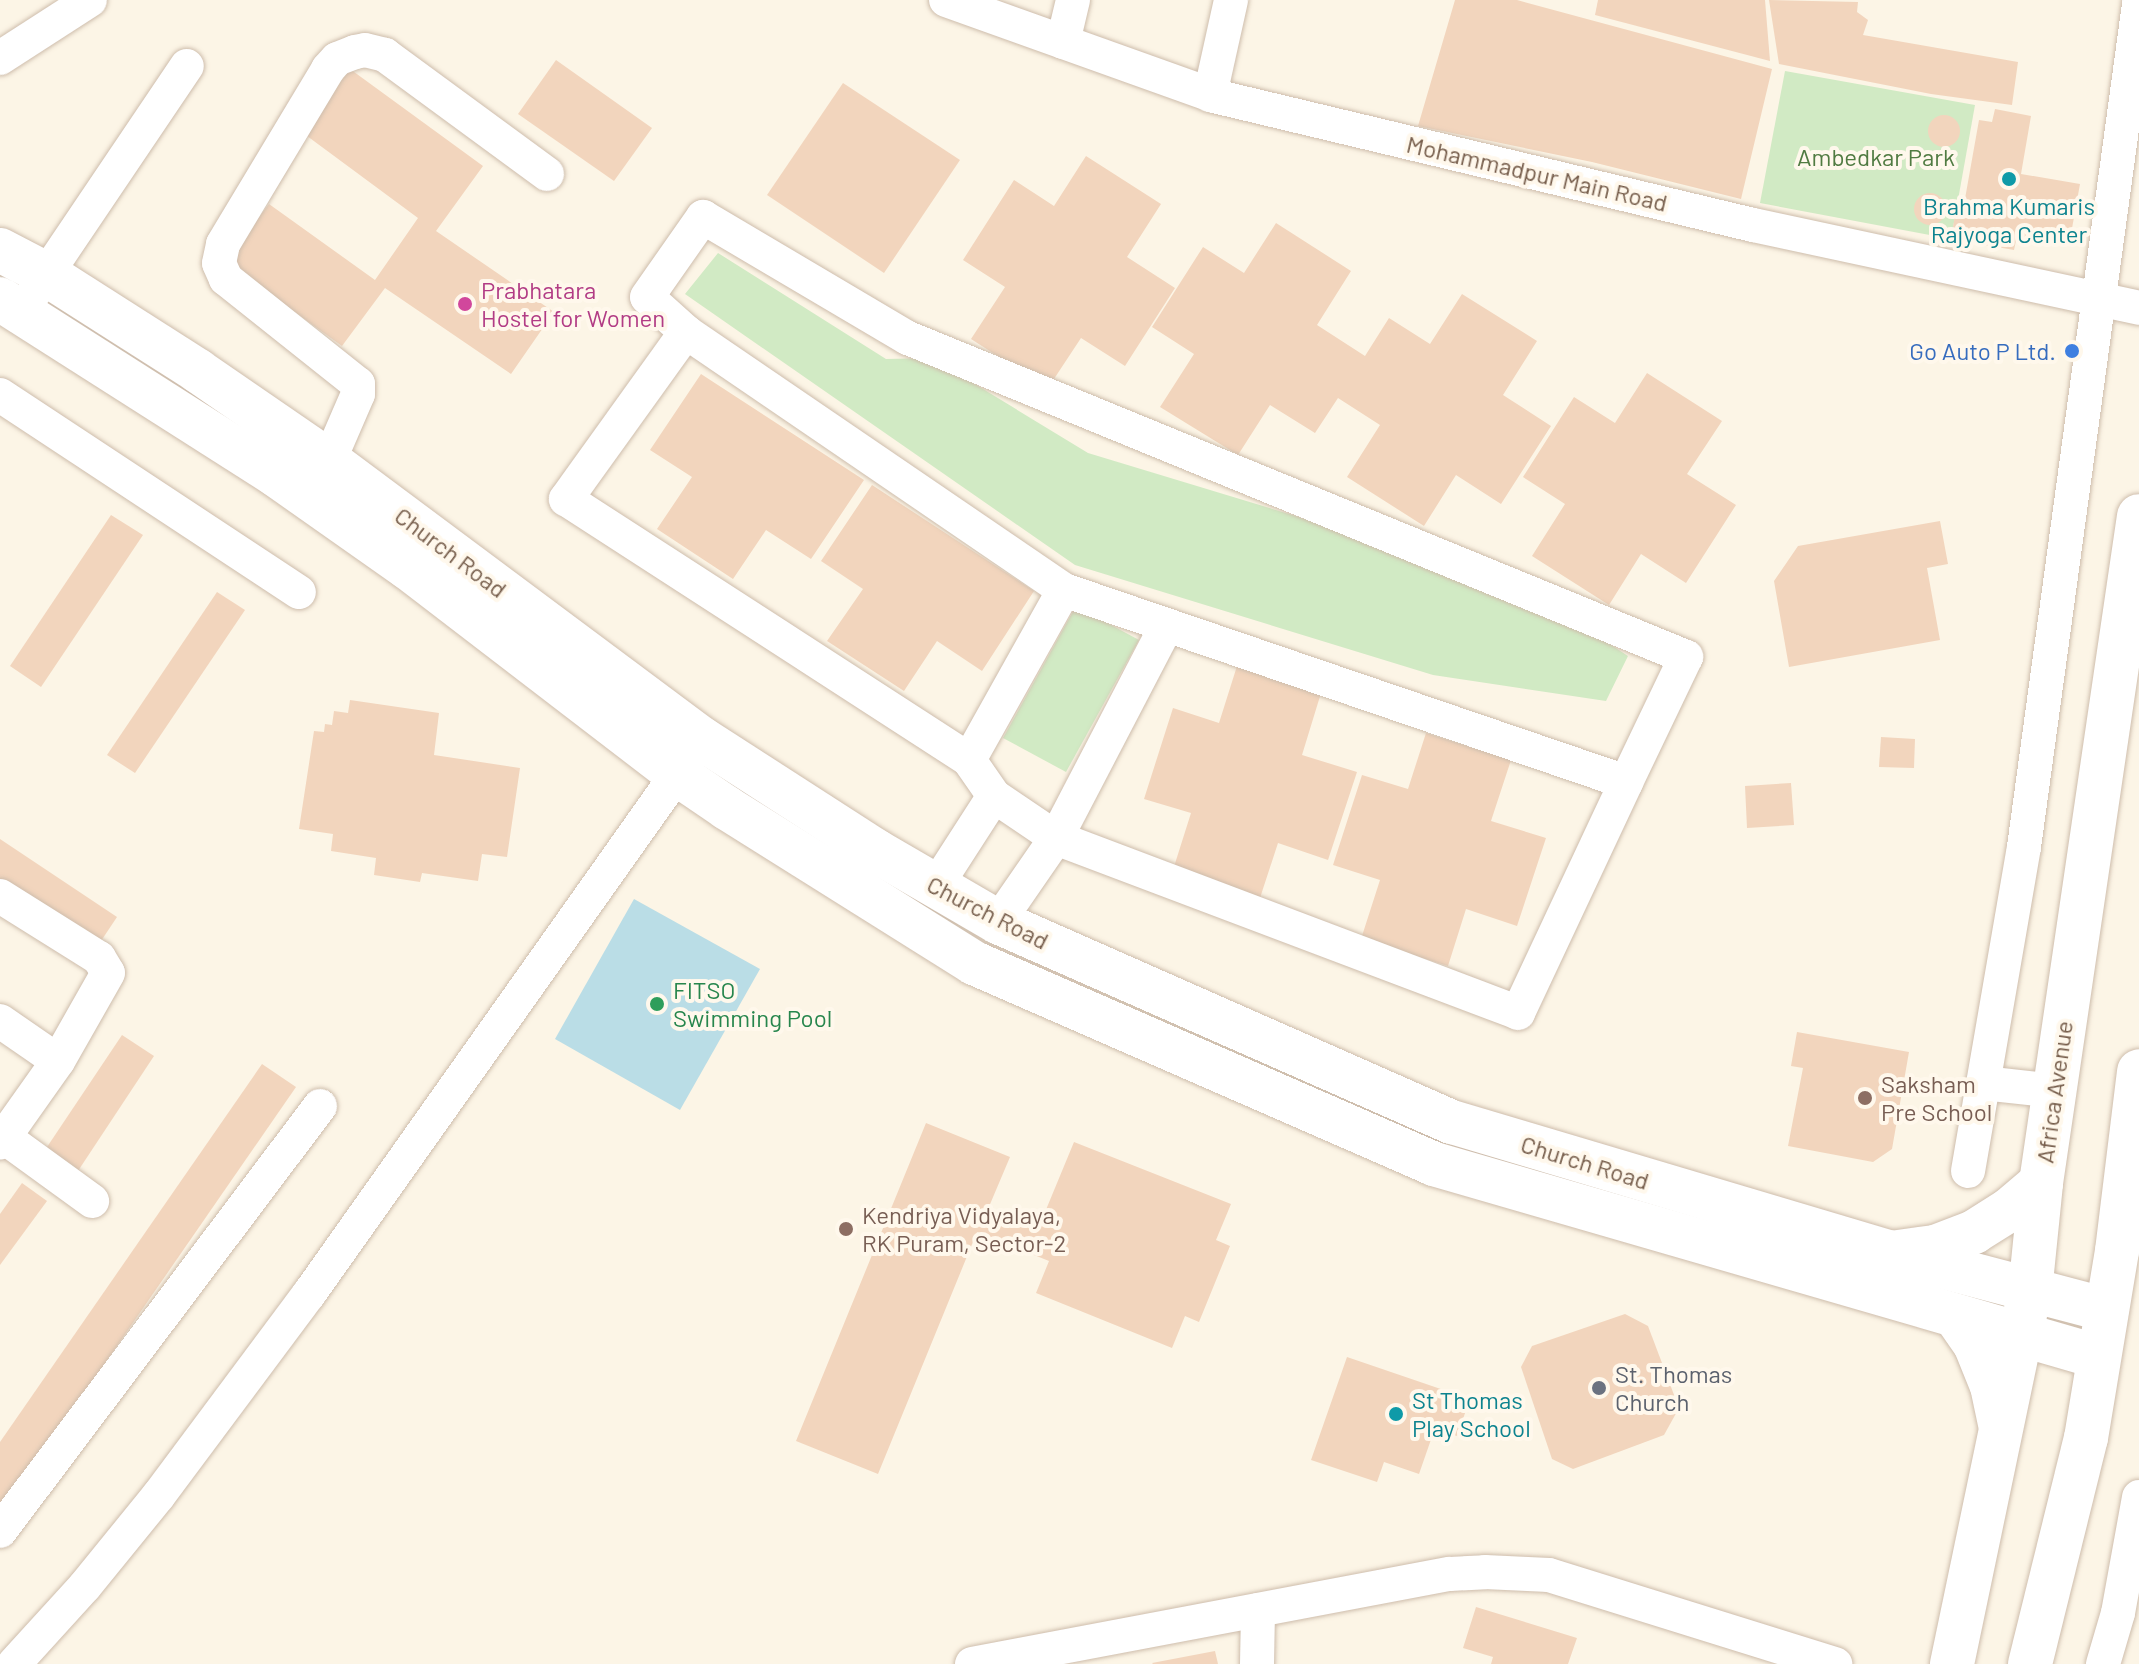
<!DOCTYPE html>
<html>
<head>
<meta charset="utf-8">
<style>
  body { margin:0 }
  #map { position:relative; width:2139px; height:1664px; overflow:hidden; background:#fcf5e6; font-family:Barlow,sans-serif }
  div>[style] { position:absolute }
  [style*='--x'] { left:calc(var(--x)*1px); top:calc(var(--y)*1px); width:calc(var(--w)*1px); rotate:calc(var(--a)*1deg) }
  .green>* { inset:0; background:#d1eac4 }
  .water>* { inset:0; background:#badde6 }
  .building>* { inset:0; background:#f2d5bd }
  .round { border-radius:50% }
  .roads { filter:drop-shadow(0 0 2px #cebdac) drop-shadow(0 0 2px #cebdac) }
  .minor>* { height:34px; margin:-17px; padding:0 17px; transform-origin:17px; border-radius:17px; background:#fff }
  .tertiary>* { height:44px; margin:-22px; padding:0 22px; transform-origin:22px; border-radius:22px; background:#fff }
  .secondary>* { height:44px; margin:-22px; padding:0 22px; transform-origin:22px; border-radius:22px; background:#fff }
  .dots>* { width:22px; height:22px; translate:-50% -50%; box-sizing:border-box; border:4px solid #fff8ec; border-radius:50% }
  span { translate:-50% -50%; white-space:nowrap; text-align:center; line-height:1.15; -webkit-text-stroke:8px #fff8ec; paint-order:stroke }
  .park-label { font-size:24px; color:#507b42 }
  .street-label { font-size:24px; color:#755c4a }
  .culture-label { font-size:24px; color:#0d838f }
  .left { translate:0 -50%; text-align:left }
  .hotel-label { font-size:24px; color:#b23c85 }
  .shop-label { font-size:24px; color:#366cbe }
  .right { translate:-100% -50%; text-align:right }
  .leisure-label { font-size:24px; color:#27864d }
  .education-label { font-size:24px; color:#785e54 }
  .worship-label { font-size:24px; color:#5b616d }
</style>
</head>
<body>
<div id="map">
  <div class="green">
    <div style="clip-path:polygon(1785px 71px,1975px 105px,1951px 239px,1760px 203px)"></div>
    <div style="clip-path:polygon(718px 253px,886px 359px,932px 358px,1088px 453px,1299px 517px,1573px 620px,1628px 656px,1606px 701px,1433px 675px,1075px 565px,685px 294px)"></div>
    <div style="clip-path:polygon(1076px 606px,1139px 640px,1066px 772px,1003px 738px)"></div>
  </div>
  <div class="water">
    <div style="clip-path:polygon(634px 899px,760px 969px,680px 1110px,555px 1039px)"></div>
  </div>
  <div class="building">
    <div style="clip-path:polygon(1455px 0,1517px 0,1772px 69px,1741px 199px,1592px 162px,1418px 126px)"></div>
    <div style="clip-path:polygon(1598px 0,1765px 0,1770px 61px,1595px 15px)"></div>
    <div style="clip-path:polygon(1769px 0,1858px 2px,1857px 12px,1868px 20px,1863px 35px,2018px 62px,2012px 105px,1931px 94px,1779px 64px)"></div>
    <div style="clip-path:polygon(556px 60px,652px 128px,614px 181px,518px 114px)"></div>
    <div style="clip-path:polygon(350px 69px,483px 166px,436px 231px,554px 312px,511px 374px,385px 288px,342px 346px,225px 262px,269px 204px,375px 280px,418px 218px,303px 133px)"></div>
    <div style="clip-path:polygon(843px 83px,960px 160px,884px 273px,767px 195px)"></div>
    <div style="clip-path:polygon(1995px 109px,2031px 116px,2021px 174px,2080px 184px,2069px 245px,2017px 236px,2014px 250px,1951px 239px,1956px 209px,1963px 210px,1979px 120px,1992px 122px)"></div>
    <div class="round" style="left:1928px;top:115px;width:32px;height:32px"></div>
    <div style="clip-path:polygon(1086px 156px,1161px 204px,1127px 257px,1175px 288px,1125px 366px,1081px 338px,1048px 388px,971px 339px,1005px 287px,963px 260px,1014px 180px,1054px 206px)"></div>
    <div class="round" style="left:1914px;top:193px;width:32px;height:32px"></div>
    <div style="clip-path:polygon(1276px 223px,1351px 271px,1317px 325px,1365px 356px,1389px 318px,1430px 344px,1462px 294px,1537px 341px,1503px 395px,1551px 426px,1501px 504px,1456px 475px,1424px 526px,1347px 477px,1380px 425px,1338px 398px,1315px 433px,1270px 405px,1238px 455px,1160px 407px,1194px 354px,1152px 327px,1203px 247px,1244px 273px)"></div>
    <div style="clip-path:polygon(1647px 373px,1722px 421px,1687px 474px,1736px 505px,1686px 583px,1641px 554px,1609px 605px,1532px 556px,1565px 504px,1523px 477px,1574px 397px,1615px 423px)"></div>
    <div style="clip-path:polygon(701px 374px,864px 480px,811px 559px,766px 530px,733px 579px,657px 529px,692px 477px,650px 450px)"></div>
    <div style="clip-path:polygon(872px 485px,1034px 591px,982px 671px,937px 641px,904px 691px,827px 641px,863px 589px,821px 561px)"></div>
    <div style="clip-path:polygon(111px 515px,143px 535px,41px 687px,10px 666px)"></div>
    <div style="clip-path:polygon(1940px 521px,1948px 564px,1927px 568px,1940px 640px,1789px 667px,1774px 581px,1798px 546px)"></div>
    <div style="clip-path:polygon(217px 592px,245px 610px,135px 773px,107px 755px)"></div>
    <div style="clip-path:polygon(1237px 666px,1321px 693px,1302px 755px,1357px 772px,1328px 860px,1278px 843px,1259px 901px,1172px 873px,1191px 813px,1144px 799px,1173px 708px,1219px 723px)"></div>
    <div style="clip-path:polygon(350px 700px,439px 713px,434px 755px,520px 768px,507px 857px,482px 854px,478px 881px,422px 873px,420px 882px,374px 875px,376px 858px,331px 851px,333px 834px,299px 829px,314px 731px,324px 732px,325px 724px,332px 725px,334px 711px,348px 713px)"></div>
    <div style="clip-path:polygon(1426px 733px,1511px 760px,1491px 821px,1546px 838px,1517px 926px,1466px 909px,1448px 966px,1361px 939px,1380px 880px,1333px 865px,1362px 775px,1408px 789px)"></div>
    <div style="clip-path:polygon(1881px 737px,1915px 739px,1914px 768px,1879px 767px)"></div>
    <div style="clip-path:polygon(1791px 783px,1794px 825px,1747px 828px,1745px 786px)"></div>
    <div style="clip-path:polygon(0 839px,117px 917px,97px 947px,0 881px)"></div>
    <div style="clip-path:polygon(1797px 1032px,1909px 1052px,1892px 1149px,1873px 1162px,1788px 1146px,1803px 1068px,1791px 1066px)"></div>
    <div style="clip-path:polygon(122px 1035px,154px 1056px,74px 1177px,41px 1156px)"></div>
    <div style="clip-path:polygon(262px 1064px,296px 1087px,0 1515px,0 1442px)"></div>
    <div style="clip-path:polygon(926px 1123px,1010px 1157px,988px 1209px,1038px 1229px,1074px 1142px,1231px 1204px,1216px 1240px,1230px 1246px,1199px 1322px,1185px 1316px,1172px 1348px,1036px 1293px,1049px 1261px,977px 1232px,878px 1474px,796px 1441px)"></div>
    <div style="clip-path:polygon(22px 1183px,47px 1201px,0 1265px,0 1214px)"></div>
    <div style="clip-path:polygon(1625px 1314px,1648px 1326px,1679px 1408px,1664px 1435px,1573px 1469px,1552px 1459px,1521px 1367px,1532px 1346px)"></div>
    <div style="clip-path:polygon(1347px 1357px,1470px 1399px,1457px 1436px,1435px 1428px,1419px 1474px,1384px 1462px,1377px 1482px,1311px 1460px)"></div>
    <div style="clip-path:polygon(1476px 1607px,1577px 1638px,1568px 1664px,1491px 1664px,1493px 1657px,1463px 1648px)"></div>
    <div style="clip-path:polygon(1215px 1651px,1218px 1664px,1153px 1664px,1152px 1663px)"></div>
  </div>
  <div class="roads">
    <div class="minor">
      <div style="--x:946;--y:0;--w:285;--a:19.7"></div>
      <div style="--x:1214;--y:96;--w:554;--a:13.46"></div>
      <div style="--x:1753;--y:225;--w:395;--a:12.1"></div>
      <div style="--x:1063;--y:42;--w:43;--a:-76.6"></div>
      <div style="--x:0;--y:58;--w:107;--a:-32.8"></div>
      <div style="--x:1210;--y:95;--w:97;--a:-77.5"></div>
      <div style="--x:33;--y:294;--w:275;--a:-56"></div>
      <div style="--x:686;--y:332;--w:206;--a:125.7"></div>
      <div style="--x:566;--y:499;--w:480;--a:32.9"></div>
      <div style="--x:969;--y:760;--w:195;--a:-60.8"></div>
      <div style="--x:0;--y:395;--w:358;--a:33.4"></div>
      <div style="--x:329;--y:461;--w:73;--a:-66.6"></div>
      <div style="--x:358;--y:394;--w:10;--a:-90"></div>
      <div style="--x:358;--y:384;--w:169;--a:-141.5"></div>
      <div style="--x:226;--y:279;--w:17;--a:-114"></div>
      <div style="--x:219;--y:263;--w:19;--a:-78"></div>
      <div style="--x:223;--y:244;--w:204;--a:-59"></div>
      <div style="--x:328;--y:69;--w:13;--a:-48"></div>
      <div style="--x:337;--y:59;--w:19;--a:-21"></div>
      <div style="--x:355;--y:52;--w:10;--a:-11"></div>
      <div style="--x:365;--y:50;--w:21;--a:14"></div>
      <div style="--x:385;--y:55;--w:201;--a:36.3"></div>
      <div style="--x:969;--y:760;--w:44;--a:55.2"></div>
      <div style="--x:994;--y:796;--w:75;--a:34.1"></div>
      <div style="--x:1056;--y:838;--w:494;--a:20.7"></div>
      <div style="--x:1518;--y:1013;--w:255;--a:-64.9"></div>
      <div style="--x:1626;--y:782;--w:594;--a:-161.14"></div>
      <div style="--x:1064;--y:590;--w:458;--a:-145.7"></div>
      <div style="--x:686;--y:332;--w:52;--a:-138.1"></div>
      <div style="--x:647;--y:297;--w:98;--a:-55"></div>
      <div style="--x:703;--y:217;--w:238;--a:30.6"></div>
      <div style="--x:908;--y:338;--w:841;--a:22.29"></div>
      <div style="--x:1686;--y:657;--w:139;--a:115.6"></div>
      <div style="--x:936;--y:886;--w:107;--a:-57.2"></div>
      <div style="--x:0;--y:896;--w:117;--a:32.1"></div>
      <div style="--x:99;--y:958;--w:17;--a:59"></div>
      <div style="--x:108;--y:973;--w:101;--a:119.6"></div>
      <div style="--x:58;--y:1061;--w:100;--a:125.3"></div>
      <div style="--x:998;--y:922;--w:102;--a:-55.4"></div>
      <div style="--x:1056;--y:838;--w:238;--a:-62.5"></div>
      <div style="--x:0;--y:1021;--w:70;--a:34.6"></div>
      <div style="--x:1983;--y:1083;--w:72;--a:6.3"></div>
      <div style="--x:4;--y:1137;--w:109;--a:36"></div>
      <div style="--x:1968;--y:1171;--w:329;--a:-80.2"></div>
      <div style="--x:2024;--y:847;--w:851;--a:-82.23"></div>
      <div style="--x:0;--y:1531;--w:532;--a:-53.02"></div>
      <div style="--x:14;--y:1664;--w:105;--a:-47.7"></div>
      <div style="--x:85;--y:1586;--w:117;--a:-50.9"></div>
      <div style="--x:159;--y:1495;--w:251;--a:-53.3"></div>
      <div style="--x:309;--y:1294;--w:659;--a:-54.69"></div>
      <div style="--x:972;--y:1664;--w:486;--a:-10.7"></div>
      <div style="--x:1450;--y:1574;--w:35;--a:-3"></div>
      <div style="--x:1485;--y:1572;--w:64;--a:2.7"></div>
      <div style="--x:1549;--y:1575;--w:300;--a:17.3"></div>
      <div style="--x:1257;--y:1664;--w:54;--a:-88.9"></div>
      <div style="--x:2103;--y:1664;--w:53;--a:-73.6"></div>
      <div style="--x:2118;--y:1613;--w:118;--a:-79.7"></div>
    </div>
    <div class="tertiary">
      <div style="--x:0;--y:250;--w:52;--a:27.6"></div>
      <div style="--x:46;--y:274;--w:180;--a:32.5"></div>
      <div style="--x:198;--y:371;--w:159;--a:34.5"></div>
      <div style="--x:329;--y:461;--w:465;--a:36.7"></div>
      <div style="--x:702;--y:739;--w:207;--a:32.8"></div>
      <div style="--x:876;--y:851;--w:141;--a:30.2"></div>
      <div style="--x:998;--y:922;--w:496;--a:23.8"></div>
      <div style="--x:1452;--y:1122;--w:458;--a:16.6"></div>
      <div style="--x:1891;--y:1253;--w:223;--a:14.8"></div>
      <div style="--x:0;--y:299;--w:327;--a:32.5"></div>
      <div style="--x:276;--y:475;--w:160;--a:35.1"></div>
      <div style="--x:407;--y:567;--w:340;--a:37.5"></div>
      <div style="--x:677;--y:774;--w:60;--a:34.2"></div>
      <div style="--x:727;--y:808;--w:292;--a:32.1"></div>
      <div style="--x:974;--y:963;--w:502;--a:23.6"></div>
      <div style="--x:1434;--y:1164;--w:692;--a:16.18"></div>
    </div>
    <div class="secondary">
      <div style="--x:1891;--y:1253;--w:44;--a:-7.8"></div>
      <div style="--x:1935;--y:1247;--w:42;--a:-21"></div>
      <div style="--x:1974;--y:1232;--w:41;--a:-32.2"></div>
      <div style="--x:2009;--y:1210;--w:42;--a:-40.2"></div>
      <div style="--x:1956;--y:1317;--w:33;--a:55"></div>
      <div style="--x:1975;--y:1344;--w:45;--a:68"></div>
      <div style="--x:1992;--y:1386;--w:38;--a:78"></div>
      <div style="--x:1952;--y:1664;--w:380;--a:-78.2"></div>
      <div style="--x:2030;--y:1292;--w:110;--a:-84.2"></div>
      <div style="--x:2041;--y:1183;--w:674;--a:-81.64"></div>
      <div style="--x:2030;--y:1664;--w:233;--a:-76.1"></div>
      <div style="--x:2086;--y:1438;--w:190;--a:-80.6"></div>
      <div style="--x:2117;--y:1251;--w:181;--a:-83"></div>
    </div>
  </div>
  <div class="dots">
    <div style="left:2009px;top:179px;background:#0f9aa8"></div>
    <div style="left:465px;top:304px;background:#d1479c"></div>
    <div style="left:2072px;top:351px;background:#3f7fe0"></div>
    <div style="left:657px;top:1004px;background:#2e9e5b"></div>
    <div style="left:1865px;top:1098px;background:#8d6e63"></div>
    <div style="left:846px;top:1229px;background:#8d6e63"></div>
    <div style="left:1599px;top:1388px;background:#6b7280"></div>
    <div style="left:1396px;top:1414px;background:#0f9aa8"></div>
  </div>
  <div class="park-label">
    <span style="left:1876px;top:157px">Ambedkar Park</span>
  </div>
  <div class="street-label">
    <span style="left:1537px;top:173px;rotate:13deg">Mohammadpur Main Road</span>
    <span style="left:451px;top:552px;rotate:37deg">Church Road</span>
    <span style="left:988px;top:912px;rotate:27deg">Church Road</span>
    <span style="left:2054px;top:1092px;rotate:-82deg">Africa Avenue</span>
    <span style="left:1585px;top:1162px;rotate:17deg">Church Road</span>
  </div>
  <div class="culture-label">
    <span style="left:2009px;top:220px">Brahma Kumaris<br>Rajyoga Center</span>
    <span class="left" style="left:1412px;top:1414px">St Thomas<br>Play School</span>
  </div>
  <div class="hotel-label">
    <span class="left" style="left:481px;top:304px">Prabhatara<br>Hostel for Women</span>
  </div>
  <div class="shop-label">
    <span class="right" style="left:2056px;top:351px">Go Auto P Ltd.</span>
  </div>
  <div class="leisure-label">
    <span class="left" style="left:673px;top:1004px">FITSO<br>Swimming Pool</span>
  </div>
  <div class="education-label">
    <span class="left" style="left:1881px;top:1098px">Saksham<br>Pre School</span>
    <span class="left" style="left:862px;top:1229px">Kendriya Vidyalaya,<br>RK Puram, Sector-2</span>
  </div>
  <div class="worship-label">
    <span class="left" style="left:1615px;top:1388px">St. Thomas<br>Church</span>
  </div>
</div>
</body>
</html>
